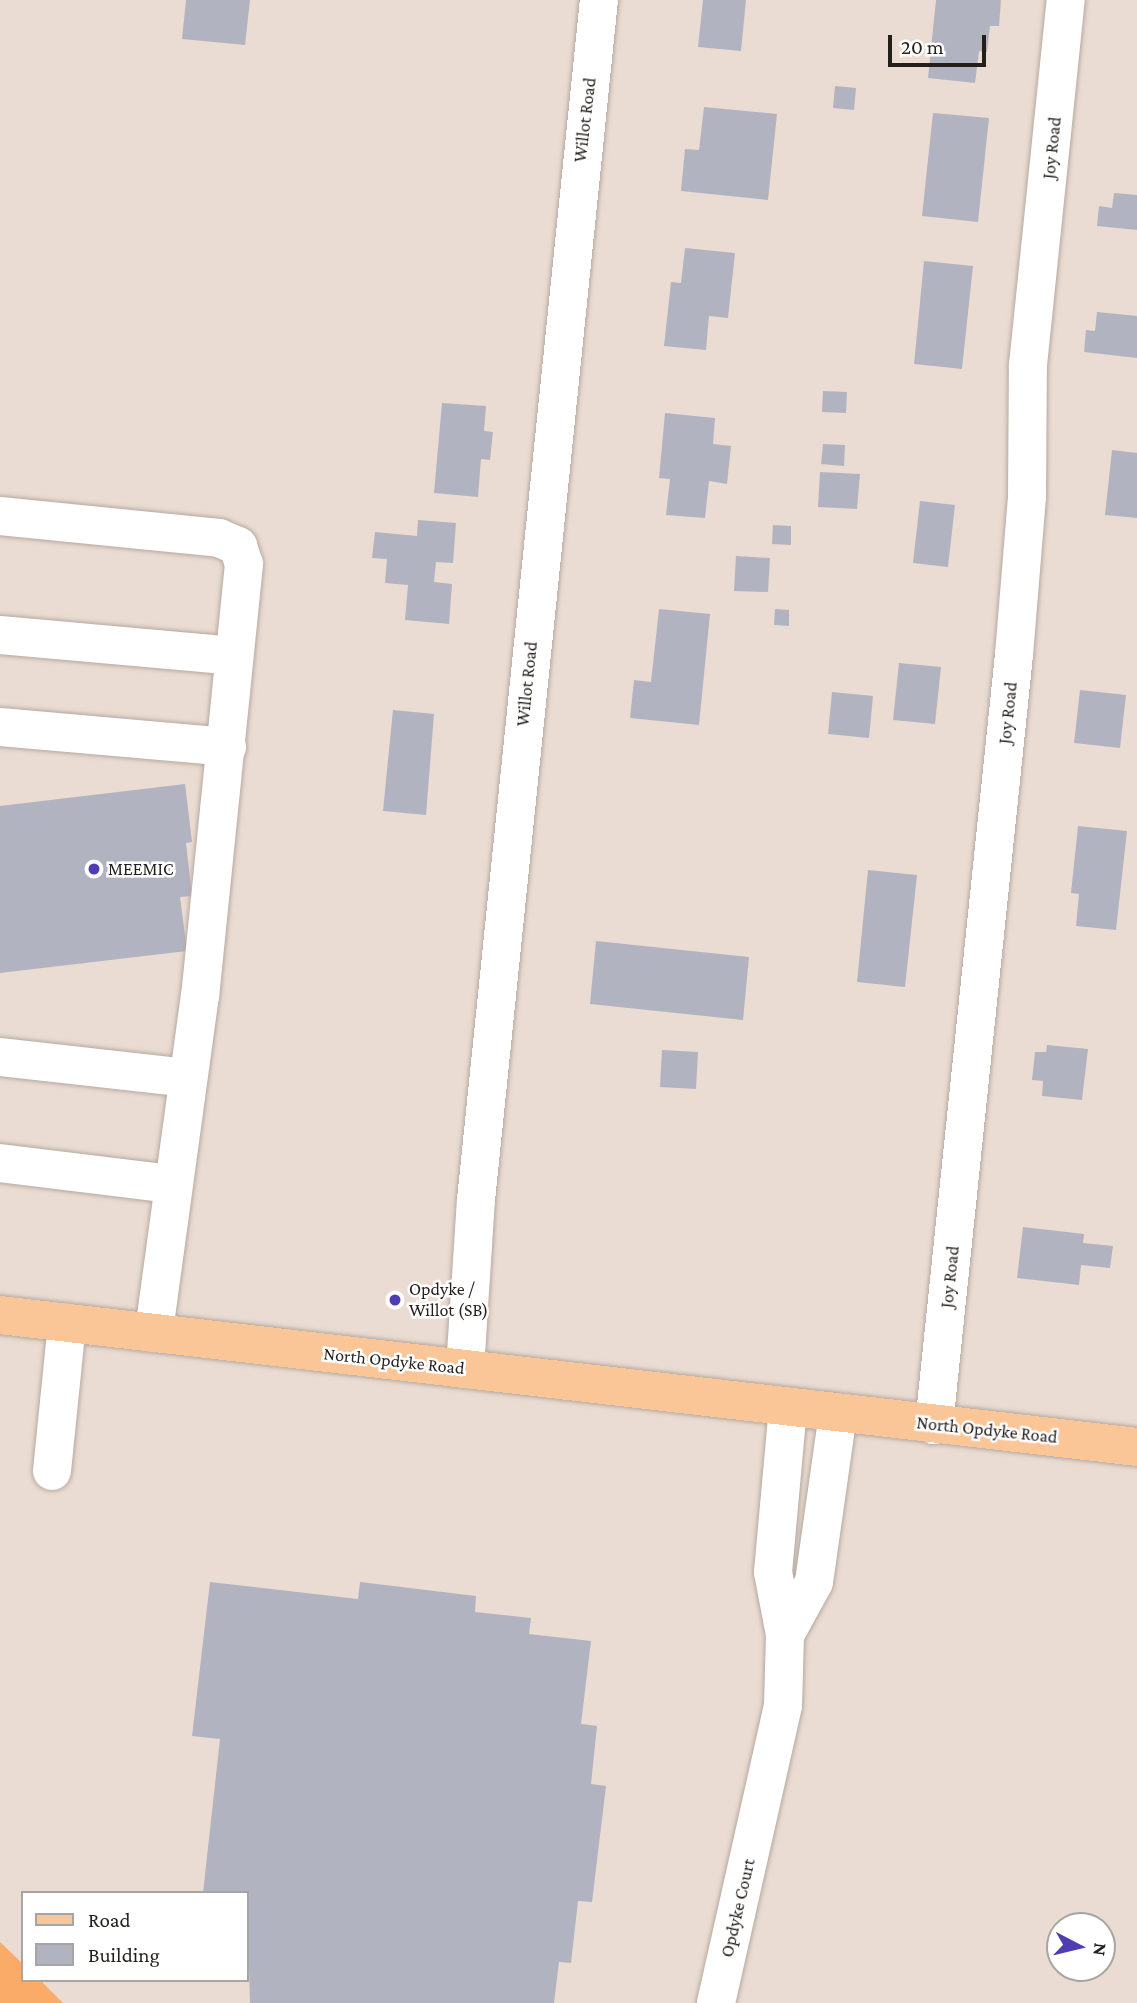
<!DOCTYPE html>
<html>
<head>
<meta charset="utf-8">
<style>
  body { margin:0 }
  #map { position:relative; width:1137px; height:2003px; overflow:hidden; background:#eadcd2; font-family:"Crimson Pro",serif }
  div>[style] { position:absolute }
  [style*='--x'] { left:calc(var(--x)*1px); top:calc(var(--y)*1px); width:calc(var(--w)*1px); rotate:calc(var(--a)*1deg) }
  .water>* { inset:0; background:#faab68 }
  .building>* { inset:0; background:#b2b3c1 }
  .roads { filter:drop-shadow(0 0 2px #b6a99f) drop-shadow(0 0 2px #b6a99f) }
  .minor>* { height:38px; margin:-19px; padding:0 19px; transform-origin:19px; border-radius:19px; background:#fff }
  .major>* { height:38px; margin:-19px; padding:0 19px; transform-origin:19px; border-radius:19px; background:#fac597 }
  .dots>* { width:19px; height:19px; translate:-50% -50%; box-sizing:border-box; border:4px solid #fff; border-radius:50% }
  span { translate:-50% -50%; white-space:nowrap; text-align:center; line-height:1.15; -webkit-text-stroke:5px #fff; paint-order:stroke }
  .street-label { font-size:18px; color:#241f1b }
  .poi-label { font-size:18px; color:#241f1b }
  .left { translate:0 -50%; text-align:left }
  .legend { position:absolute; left:21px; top:1891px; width:228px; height:91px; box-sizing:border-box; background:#fff; border:2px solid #a7a5a4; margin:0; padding:9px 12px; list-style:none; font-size:21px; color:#241f1b }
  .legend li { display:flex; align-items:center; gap:14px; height:35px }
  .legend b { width:35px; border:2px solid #a7a5a4 }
  .north { position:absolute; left:1046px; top:1912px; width:70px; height:70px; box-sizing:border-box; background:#fff; border:2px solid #a7a5a4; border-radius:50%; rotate:97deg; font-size:19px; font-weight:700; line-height:28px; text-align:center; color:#241f1b }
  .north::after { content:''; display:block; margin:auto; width:24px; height:32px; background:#503db5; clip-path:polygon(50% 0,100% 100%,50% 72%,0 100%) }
  .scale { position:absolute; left:888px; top:35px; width:98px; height:32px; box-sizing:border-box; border:4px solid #241f1b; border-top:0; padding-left:9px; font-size:21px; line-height:24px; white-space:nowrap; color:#241f1b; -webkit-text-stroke:5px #fff; paint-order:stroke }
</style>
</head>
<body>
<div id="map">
  <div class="water">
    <div style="clip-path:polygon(0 1942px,23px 1964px,23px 1980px,40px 1980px,63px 2003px,0 2003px)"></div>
  </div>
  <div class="building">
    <div style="clip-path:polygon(186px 0,250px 0,245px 45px,182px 39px)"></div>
    <div style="clip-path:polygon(703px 0,746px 0,741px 51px,698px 47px)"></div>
    <div style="clip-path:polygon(936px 0,1001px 0,999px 26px,990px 26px,987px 52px,979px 51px,975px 83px,928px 78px)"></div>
    <div style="clip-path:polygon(835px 86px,856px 88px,854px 110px,833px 108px)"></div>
    <div style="clip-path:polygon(704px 107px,777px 114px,768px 200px,681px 191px,685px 149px,699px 150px)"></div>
    <div style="clip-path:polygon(933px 113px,989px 118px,978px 222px,922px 216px)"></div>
    <div style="clip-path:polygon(1114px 193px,1137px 195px,1137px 230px,1097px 226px,1099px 206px,1112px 208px)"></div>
    <div style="clip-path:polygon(685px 248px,735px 253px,728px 318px,709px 316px,706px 350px,664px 346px,671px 282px,681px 283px)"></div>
    <div style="clip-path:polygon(924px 261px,973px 266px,962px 369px,914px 364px)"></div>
    <div style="clip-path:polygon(1097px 312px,1137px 316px,1137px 358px,1084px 352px,1086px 330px,1095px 331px)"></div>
    <div style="clip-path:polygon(823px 391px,847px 392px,846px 413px,822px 412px)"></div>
    <div style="clip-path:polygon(442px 403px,486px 406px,484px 431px,493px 432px,490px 460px,481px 459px,478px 497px,434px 493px)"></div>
    <div style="clip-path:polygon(665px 413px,715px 418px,713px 444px,731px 446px,727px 484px,709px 481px,705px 518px,666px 515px,670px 479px,659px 478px)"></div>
    <div style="clip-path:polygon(823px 444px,845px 445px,844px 466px,821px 464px)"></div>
    <div style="clip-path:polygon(1112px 450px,1137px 453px,1137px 518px,1105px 515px)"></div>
    <div style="clip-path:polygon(820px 472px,860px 474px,857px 509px,818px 507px)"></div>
    <div style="clip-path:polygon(920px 501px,955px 505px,948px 567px,913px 563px)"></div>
    <div style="clip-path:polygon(418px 520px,456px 523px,453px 563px,436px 562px,434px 582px,452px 584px,449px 624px,405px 620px,408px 585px,385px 583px,387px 559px,372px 558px,375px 532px,417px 536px)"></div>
    <div style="clip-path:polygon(773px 525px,791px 526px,791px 545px,772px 544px)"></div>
    <div style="clip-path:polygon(736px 556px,770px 558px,768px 592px,734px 591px)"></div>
    <div style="clip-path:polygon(659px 609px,710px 614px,699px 725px,630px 718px,634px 680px,651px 682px)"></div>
    <div style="clip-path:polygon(775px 609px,789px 610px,789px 626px,774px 625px)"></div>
    <div style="clip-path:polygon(899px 663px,941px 667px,935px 724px,893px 720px)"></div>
    <div style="clip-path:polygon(1080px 690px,1126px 695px,1120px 748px,1074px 743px)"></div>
    <div style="clip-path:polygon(832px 692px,873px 696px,869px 738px,828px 734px)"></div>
    <div style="clip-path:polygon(393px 710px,434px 714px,426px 815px,383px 811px)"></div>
    <div style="clip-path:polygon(185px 784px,192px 842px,186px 843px,192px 896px,180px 897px,187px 951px,0 973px,0 806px)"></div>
    <div style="clip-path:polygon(1078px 826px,1127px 831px,1116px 930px,1076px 926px,1079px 894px,1071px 893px)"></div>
    <div style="clip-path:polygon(868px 870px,917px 875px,905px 987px,857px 982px)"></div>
    <div style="clip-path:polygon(596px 941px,749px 957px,743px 1020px,590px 1004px)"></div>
    <div style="clip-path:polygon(1047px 1045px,1088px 1049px,1082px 1100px,1042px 1096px,1043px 1081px,1032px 1080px,1035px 1052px,1046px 1052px)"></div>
    <div style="clip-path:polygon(662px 1050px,698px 1052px,696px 1089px,660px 1087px)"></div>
    <div style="clip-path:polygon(1023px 1227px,1084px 1234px,1083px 1243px,1113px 1246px,1110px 1268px,1081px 1265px,1079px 1285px,1017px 1278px)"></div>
    <div style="clip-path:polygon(210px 1582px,358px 1599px,360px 1582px,476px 1596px,475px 1612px,531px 1618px,529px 1634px,591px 1641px,581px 1724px,597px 1726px,591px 1784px,606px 1786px,592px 1902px,578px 1901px,571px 1963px,559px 1962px,554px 2003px,250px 2003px,247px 1893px,203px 1893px,220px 1739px,192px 1736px)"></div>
  </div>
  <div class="roads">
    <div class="minor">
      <div style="--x:0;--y:516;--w:220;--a:5.7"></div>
      <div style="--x:219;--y:538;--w:21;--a:23"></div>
      <div style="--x:238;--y:546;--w:19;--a:72"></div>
      <div style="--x:244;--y:564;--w:433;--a:95.8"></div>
      <div style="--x:200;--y:995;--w:341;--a:97.8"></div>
      <div style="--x:0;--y:635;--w:235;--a:5.1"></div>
      <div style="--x:0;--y:727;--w:228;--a:5"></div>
      <div style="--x:0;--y:1057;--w:189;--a:6.4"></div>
      <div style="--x:0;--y:1163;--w:173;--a:7"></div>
      <div style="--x:465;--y:1369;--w:169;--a:-86.3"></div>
      <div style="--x:476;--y:1200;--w:1206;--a:-84.15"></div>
      <div style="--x:934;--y:1425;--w:774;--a:-84.07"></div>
      <div style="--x:1014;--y:655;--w:160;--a:-85.3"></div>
      <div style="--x:1027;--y:496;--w:131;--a:-89.6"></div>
      <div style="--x:1028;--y:365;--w:367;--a:-84.1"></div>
      <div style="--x:52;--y:1471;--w:149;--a:-84.2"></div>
      <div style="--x:785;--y:1635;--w:60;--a:-61.3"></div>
      <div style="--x:814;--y:1582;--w:171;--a:-81.9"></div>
      <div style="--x:716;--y:2003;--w:304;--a:-77.3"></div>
      <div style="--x:783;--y:1706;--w:71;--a:-88.4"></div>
      <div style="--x:785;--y:1635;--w:64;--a:-100.8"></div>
      <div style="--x:773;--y:1572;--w:166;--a:-84.8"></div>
    </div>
    <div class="major">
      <div style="--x:0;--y:1315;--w:1145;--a:6.62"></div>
    </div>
  </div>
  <div class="dots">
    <div style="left:94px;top:869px;background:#503db5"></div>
    <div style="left:395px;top:1300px;background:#503db5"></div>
  </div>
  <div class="street-label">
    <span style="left:585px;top:120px;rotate:-83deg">Willot Road</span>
    <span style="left:1052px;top:148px;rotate:-84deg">Joy Road</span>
    <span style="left:527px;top:684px;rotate:-84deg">Willot Road</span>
    <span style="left:1008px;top:713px;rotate:-84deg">Joy Road</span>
    <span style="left:950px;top:1277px;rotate:-84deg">Joy Road</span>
    <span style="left:394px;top:1361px;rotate:6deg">North Opdyke Road</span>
    <span style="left:987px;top:1430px;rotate:6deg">North Opdyke Road</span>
    <span style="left:738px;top:1908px;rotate:-77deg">Opdyke Court</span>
  </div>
  <div class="poi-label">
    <span class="left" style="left:108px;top:869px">MEEMIC</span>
    <span class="left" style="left:409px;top:1300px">Opdyke /<br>Willot (SB)</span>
  </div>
  <ul class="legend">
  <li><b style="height:9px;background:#fac597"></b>Road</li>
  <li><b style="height:19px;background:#b2b3c1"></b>Building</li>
  </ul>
  <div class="north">N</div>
  <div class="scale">20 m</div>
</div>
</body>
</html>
